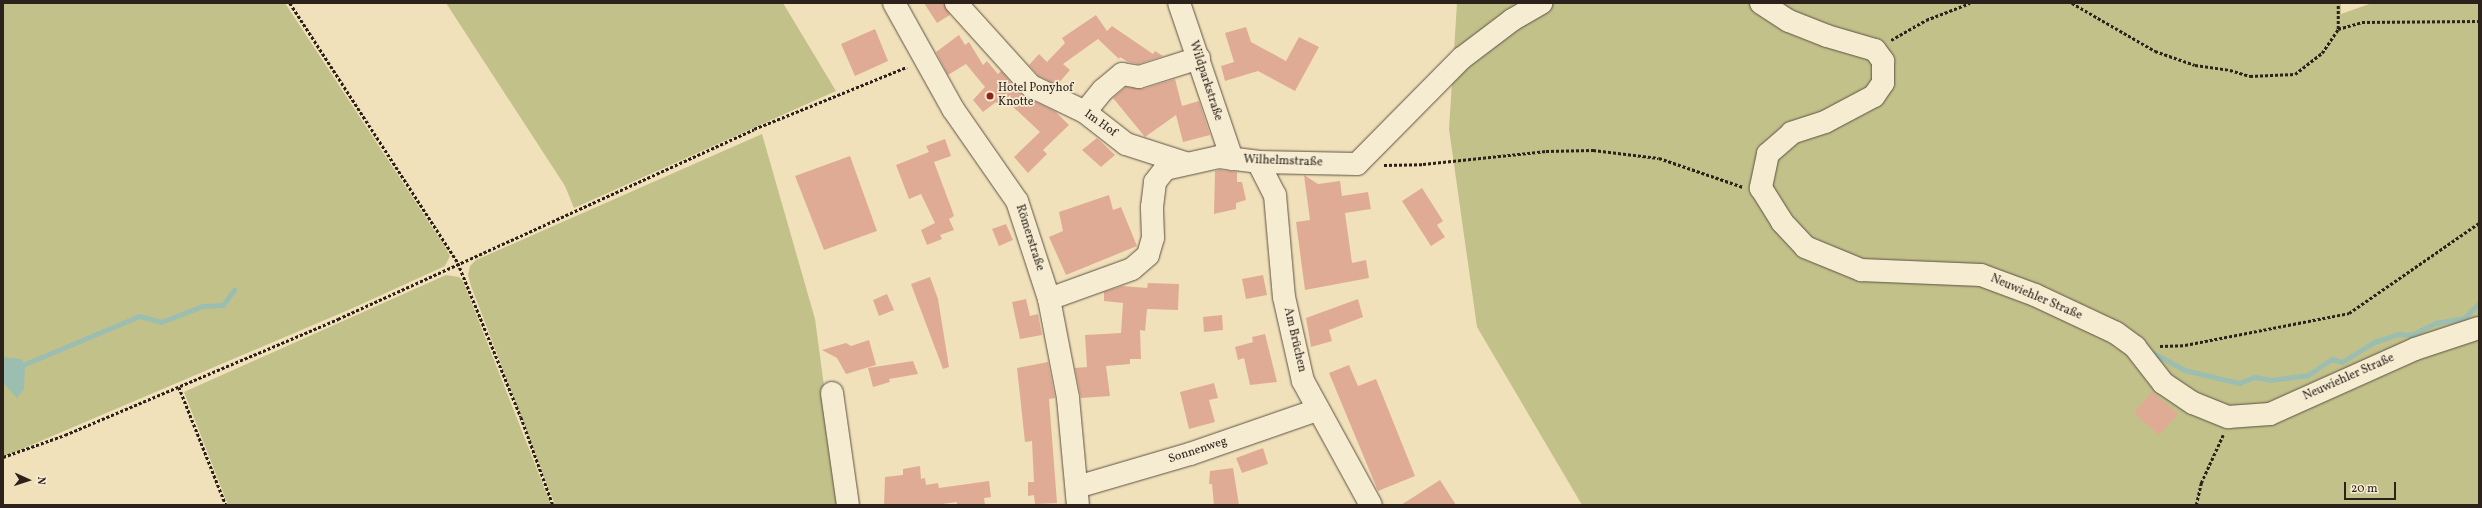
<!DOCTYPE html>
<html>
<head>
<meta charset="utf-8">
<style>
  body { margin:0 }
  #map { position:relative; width:2482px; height:508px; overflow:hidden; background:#f1e1ba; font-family:Vollkorn,serif }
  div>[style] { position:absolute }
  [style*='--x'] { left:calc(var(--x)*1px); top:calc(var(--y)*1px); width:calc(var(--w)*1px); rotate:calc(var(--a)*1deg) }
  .green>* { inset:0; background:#c2c18a }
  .water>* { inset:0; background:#9bbeb0 }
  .stream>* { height:5px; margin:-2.5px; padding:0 2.5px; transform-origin:2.5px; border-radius:2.5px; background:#9bbeb0 }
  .building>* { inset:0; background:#e0ab94 }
  .path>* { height:2.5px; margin-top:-1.25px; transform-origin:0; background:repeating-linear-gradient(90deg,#2d211c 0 3px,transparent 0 5px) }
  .roads { filter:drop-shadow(0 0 1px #5e5144) drop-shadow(0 0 1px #5e5144) }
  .minor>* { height:22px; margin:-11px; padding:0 11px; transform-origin:11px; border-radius:11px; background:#f6ecd2 }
  .dots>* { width:11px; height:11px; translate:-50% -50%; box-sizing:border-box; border:2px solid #f6ecd2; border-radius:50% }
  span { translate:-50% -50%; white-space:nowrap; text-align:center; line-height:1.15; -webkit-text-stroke:3.5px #f6ecd2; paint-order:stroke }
  .street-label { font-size:12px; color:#2d211c }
  .poi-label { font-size:12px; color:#2d211c }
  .left { translate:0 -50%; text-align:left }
  .frame { position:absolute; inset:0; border:4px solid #2d211c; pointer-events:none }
  .north { position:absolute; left:8px; top:460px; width:40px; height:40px; -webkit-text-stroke:3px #f6ecd2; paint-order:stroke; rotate:93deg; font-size:11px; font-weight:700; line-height:16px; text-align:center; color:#2d211c }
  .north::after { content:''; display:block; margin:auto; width:14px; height:18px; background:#2d211c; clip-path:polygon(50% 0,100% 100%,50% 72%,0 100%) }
  .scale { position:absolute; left:2344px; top:482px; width:52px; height:18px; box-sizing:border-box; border:2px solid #2d211c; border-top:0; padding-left:5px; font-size:12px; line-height:14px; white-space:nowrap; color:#2d211c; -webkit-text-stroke:3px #f6ecd2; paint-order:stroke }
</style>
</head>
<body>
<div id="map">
  <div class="green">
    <div style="clip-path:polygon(3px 3px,285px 3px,445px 247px,450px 256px,445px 266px,353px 308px,3px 457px)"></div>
    <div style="clip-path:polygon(446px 3px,783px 3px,836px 91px,574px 208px,565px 186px)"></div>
    <div style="clip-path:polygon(1457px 3px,2341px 3px,2341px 14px,2372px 3px,2479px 3px,2479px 505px,1582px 505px,1477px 327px,1449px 129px)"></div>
    <div style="clip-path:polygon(762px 134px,815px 319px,840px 505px,555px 505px,471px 286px,468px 275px,470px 266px,476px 260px)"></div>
    <div style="clip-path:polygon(446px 275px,459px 277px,463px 281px,551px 505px,228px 505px,184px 392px)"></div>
  </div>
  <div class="water">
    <div style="clip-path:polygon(3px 357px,21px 359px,25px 364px,24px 389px,17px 398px,3px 383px)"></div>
  </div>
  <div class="stream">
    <div style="--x:2149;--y:351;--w:40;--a:28"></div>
    <div style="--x:2184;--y:370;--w:57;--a:13.3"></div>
    <div style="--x:2239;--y:383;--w:17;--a:-21"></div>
    <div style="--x:2255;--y:377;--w:16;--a:11"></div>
    <div style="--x:2271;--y:380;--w:14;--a:-8"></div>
    <div style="--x:2285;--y:378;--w:23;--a:-7"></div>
    <div style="--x:2308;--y:375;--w:29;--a:-34"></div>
    <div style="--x:2332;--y:359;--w:10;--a:17"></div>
    <div style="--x:2342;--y:362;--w:38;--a:-32"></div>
    <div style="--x:2374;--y:342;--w:26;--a:-18"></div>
    <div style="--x:2399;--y:334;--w:12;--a:5"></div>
    <div style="--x:2411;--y:335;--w:28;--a:-26"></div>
    <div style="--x:2436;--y:323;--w:28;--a:-10"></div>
    <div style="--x:2464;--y:318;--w:21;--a:-45"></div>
    <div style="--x:25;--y:364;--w:124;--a:-22.8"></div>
    <div style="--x:139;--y:316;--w:23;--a:15"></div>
    <div style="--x:161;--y:322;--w:45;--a:-20.9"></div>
    <div style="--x:203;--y:306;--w:20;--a:-3"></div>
    <div style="--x:223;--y:305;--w:19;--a:-54"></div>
  </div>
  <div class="building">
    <div style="clip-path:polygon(924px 3px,944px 3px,950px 15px,937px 23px)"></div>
    <div style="clip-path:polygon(1096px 15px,1107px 31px,1112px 26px,1153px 54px,1155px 51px,1163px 56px,1138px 64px,1128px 62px,1120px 57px,1119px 59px,1098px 39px,1063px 64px,1070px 70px,1057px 85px,1039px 76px,1029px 65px,1039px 54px,1047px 62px,1065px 43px,1062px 38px)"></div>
    <div style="clip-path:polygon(1246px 27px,1251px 42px,1286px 61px,1299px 37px,1319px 47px,1295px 91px,1258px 71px,1225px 81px,1221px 66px,1234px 62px,1225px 33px)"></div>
    <div style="clip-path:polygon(875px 29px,888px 61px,855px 76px,841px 44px)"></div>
    <div style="clip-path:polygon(959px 35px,965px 45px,969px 42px,983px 65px,987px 61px,998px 74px,1001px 71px,1022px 95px,1056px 112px,1069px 125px,1043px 150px,1047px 154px,1028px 173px,1014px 157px,1040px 132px,1008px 102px,1001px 107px,996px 102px,983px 112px,973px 100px,985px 87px,966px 64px,948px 75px,936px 52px)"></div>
    <div style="clip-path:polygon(1175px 79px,1182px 106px,1199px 101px,1210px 135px,1183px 142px,1176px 115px,1145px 137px,1113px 98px,1126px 87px,1143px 89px)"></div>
    <div style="clip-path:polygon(1097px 138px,1115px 155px,1101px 167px,1082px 150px)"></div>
    <div style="clip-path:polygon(945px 139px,951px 156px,934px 162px,952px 210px,954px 216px,949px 219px,954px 230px,940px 235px,942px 239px,927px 245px,921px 230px,935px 223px,921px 194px,909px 199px,896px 165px,929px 152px,926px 146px)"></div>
    <div style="clip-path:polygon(850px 156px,877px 231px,824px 250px,795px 176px)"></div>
    <div style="clip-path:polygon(1220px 170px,1237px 172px,1237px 182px,1242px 182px,1246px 200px,1236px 203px,1236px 209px,1214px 214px,1215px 171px)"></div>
    <div style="clip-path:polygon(1304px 175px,1318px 184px,1340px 181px,1342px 196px,1368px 192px,1371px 209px,1345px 213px,1352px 263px,1366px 260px,1369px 278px,1305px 290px,1296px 222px,1310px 220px)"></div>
    <div style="clip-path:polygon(1422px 188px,1443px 221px,1437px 225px,1445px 237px,1431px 246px,1402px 201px)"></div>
    <div style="clip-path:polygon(1109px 195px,1113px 210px,1121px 207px,1137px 246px,1066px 275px,1049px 237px,1063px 231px,1059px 212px)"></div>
    <div style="clip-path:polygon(1006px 224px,1013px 240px,999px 246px,992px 229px)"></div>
    <div style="clip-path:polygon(1263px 275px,1267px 295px,1246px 299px,1242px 279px)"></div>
    <div style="clip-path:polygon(930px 277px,938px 299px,949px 367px,943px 369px,911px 284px)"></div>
    <div style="clip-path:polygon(1148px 283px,1179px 284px,1178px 310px,1147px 309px,1145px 331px,1140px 330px,1141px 359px,1130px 359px,1130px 364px,1106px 366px,1110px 396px,1081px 398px,1075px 368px,1087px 367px,1085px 335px,1121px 333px,1123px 303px,1104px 301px,1104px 292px,1122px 286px,1147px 288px)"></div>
    <div style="clip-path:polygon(887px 294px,894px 310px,879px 316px,873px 300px)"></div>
    <div style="clip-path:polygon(1026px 299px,1030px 316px,1038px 314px,1042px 335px,1020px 339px,1012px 302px)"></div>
    <div style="clip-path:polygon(1358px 299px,1363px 317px,1329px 330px,1332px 341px,1311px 347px,1306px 318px)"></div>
    <div style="clip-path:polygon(1222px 315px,1223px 330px,1204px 332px,1203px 317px)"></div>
    <div style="clip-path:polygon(1265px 334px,1277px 382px,1250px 385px,1244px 358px,1238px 360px,1235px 347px,1253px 342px,1252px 337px)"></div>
    <div style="clip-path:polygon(869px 340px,876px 365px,846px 374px,837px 358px,822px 350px,846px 343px,851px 346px)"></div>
    <div style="clip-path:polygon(913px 361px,918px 374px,889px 379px,890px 382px,873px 387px,868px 368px)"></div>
    <div style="clip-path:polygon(1048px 362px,1055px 398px,1049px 399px,1057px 503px,1035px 504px,1034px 495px,1028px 496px,1028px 482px,1034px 482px,1032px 441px,1025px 442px,1017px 368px)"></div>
    <div style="clip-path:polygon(1349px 365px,1358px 386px,1376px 379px,1415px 476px,1378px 491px,1329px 373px)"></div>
    <div style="clip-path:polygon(1214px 383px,1218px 398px,1209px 400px,1215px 422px,1189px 429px,1180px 392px)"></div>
    <div style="clip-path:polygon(2152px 392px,2178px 414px,2159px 435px,2134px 413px)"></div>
    <div style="clip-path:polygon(1263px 448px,1268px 464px,1242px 473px,1236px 458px)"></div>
    <div style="clip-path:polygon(920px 466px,921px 479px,925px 478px,926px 485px,938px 483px,939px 488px,989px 481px,991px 497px,984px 498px,985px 505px,957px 505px,957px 502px,935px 505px,884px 505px,885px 477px,903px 475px,903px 469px)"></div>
    <div style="clip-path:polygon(1233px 468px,1239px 505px,1214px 505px,1212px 484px,1209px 484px,1210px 471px)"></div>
    <div style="clip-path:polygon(1440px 480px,1456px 505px,1401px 505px)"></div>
  </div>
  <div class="path">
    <div style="--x:290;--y:3;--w:310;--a:57.1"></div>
    <div style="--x:458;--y:263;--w:166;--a:67.8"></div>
    <div style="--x:521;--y:417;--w:94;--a:70"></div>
    <div style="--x:2072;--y:3;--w:96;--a:30"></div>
    <div style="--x:2155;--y:51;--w:42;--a:19.3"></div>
    <div style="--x:2195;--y:65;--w:35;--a:8"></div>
    <div style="--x:2230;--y:70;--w:21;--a:17"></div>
    <div style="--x:2250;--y:76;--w:45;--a:-2.5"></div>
    <div style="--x:2295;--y:74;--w:34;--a:-38"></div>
    <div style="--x:2322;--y:53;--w:29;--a:-56"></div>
    <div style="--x:2338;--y:29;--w:26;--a:-90"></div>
    <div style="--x:2338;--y:29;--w:25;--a:-16"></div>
    <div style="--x:2362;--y:22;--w:117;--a:-0.5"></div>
    <div style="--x:1891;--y:40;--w:40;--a:-29.7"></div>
    <div style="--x:1926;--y:20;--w:47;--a:-21.1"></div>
    <div style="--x:1384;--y:165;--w:39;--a:-1"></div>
    <div style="--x:1423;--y:164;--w:124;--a:-6"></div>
    <div style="--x:1546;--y:151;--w:47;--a:-1.2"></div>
    <div style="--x:1593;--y:150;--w:66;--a:6.9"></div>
    <div style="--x:1659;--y:158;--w:89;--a:19"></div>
    <div style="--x:2160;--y:346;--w:25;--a:-2"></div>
    <div style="--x:2185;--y:345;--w:167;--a:-11"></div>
    <div style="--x:2349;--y:313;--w:158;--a:-34.7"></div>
    <div style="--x:179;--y:387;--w:127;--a:68.3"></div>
    <div style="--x:3;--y:457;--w:66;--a:-19.5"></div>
    <div style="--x:65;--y:435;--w:297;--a:-23"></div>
    <div style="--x:338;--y:319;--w:457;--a:-24.5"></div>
    <div style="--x:754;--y:129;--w:165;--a:-22.1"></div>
    <div style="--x:2196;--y:505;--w:23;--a:-77"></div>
    <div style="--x:2201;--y:483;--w:53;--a:-65.4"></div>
  </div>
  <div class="roads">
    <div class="minor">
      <div style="--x:894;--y:3;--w:121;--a:60.9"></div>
      <div style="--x:953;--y:109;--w:112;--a:55.2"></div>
      <div style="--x:1017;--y:201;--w:103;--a:71.9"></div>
      <div style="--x:1049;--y:299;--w:101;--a:79.1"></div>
      <div style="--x:1068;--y:398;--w:107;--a:84.7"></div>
      <div style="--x:956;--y:3;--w:112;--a:47.9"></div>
      <div style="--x:1031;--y:86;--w:60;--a:25.7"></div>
      <div style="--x:1085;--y:112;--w:52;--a:38"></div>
      <div style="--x:1126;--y:144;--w:62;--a:17.9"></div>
      <div style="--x:1179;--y:3;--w:165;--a:71.2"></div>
      <div style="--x:1761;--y:3;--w:33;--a:33"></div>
      <div style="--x:1789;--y:21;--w:41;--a:21.5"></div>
      <div style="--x:1827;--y:36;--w:50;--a:16.3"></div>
      <div style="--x:1875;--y:50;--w:14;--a:54"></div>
      <div style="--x:1883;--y:61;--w:22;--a:90"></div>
      <div style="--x:1883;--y:83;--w:16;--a:125"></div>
      <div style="--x:1874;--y:96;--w:55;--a:152"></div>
      <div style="--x:1825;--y:122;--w:35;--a:162"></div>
      <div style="--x:1792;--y:133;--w:32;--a:139"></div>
      <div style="--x:1768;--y:154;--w:35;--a:102"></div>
      <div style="--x:1761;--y:188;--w:40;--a:58"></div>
      <div style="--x:1782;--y:222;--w:34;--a:47"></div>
      <div style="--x:1805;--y:247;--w:61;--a:22.3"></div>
      <div style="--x:1861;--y:270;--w:120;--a:2.4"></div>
      <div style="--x:1981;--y:275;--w:58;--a:20.3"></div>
      <div style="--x:2035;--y:295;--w:89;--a:25.1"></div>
      <div style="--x:2116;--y:333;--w:24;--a:36"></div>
      <div style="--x:2135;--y:347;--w:46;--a:52.1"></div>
      <div style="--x:2163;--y:383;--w:36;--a:34"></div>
      <div style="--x:2193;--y:403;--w:38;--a:22"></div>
      <div style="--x:2228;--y:417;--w:42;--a:-4.1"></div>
      <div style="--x:2270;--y:414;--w:159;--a:-24.1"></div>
      <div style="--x:2415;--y:349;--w:67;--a:-18.2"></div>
      <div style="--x:1085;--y:112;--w:28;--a:-51"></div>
      <div style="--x:1103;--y:90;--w:25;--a:-40"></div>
      <div style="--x:1122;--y:74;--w:17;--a:10"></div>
      <div style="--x:1139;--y:77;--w:63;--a:-17.6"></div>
      <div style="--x:1258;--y:162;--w:37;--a:63"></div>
      <div style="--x:1275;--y:195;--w:102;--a:85"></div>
      <div style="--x:1284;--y:297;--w:86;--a:77.3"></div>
      <div style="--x:1303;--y:381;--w:141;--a:61.3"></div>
      <div style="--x:1049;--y:299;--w:88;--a:-19.9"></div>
      <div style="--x:1132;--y:269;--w:21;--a:-41"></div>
      <div style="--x:1148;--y:255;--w:18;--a:-74"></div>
      <div style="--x:1153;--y:238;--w:31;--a:-92"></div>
      <div style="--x:1152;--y:207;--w:25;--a:-83"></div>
      <div style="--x:1155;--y:182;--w:16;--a:-52"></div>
      <div style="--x:1165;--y:169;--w:55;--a:-12.5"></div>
      <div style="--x:1219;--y:157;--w:39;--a:7"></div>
      <div style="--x:1258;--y:162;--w:99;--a:1.2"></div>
      <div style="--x:1357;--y:164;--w:149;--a:-45.3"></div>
      <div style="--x:1462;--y:58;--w:63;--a:-37.2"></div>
      <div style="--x:1512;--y:20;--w:34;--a:-30"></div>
      <div style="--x:832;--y:393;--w:113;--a:81.9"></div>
      <div style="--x:1077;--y:487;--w:118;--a:-16.3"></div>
      <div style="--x:1190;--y:454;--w:134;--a:-19.1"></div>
    </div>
  </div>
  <div class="dots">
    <div style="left:990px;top:96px;background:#8f2418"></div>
  </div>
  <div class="street-label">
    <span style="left:1205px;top:81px;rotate:72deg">Wildparkstraße</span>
    <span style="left:1100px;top:124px;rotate:36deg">Im Hof</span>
    <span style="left:1283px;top:162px;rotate:2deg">Wilhelmstraße</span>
    <span style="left:1029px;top:238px;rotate:72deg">Römerstraße</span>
    <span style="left:2036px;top:298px;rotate:23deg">Neuwiehler Straße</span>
    <span style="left:1294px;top:340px;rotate:77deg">Am Brüchen</span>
    <span style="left:2349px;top:378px;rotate:-24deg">Neuwiehler Straße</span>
    <span style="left:1198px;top:451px;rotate:-18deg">Sonnenweg</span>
  </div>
  <div class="poi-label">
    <span class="left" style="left:998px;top:96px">Hotel Ponyhof<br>Knotte</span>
  </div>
  <div class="frame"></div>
  <div class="north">N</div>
  <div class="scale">20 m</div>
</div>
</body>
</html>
